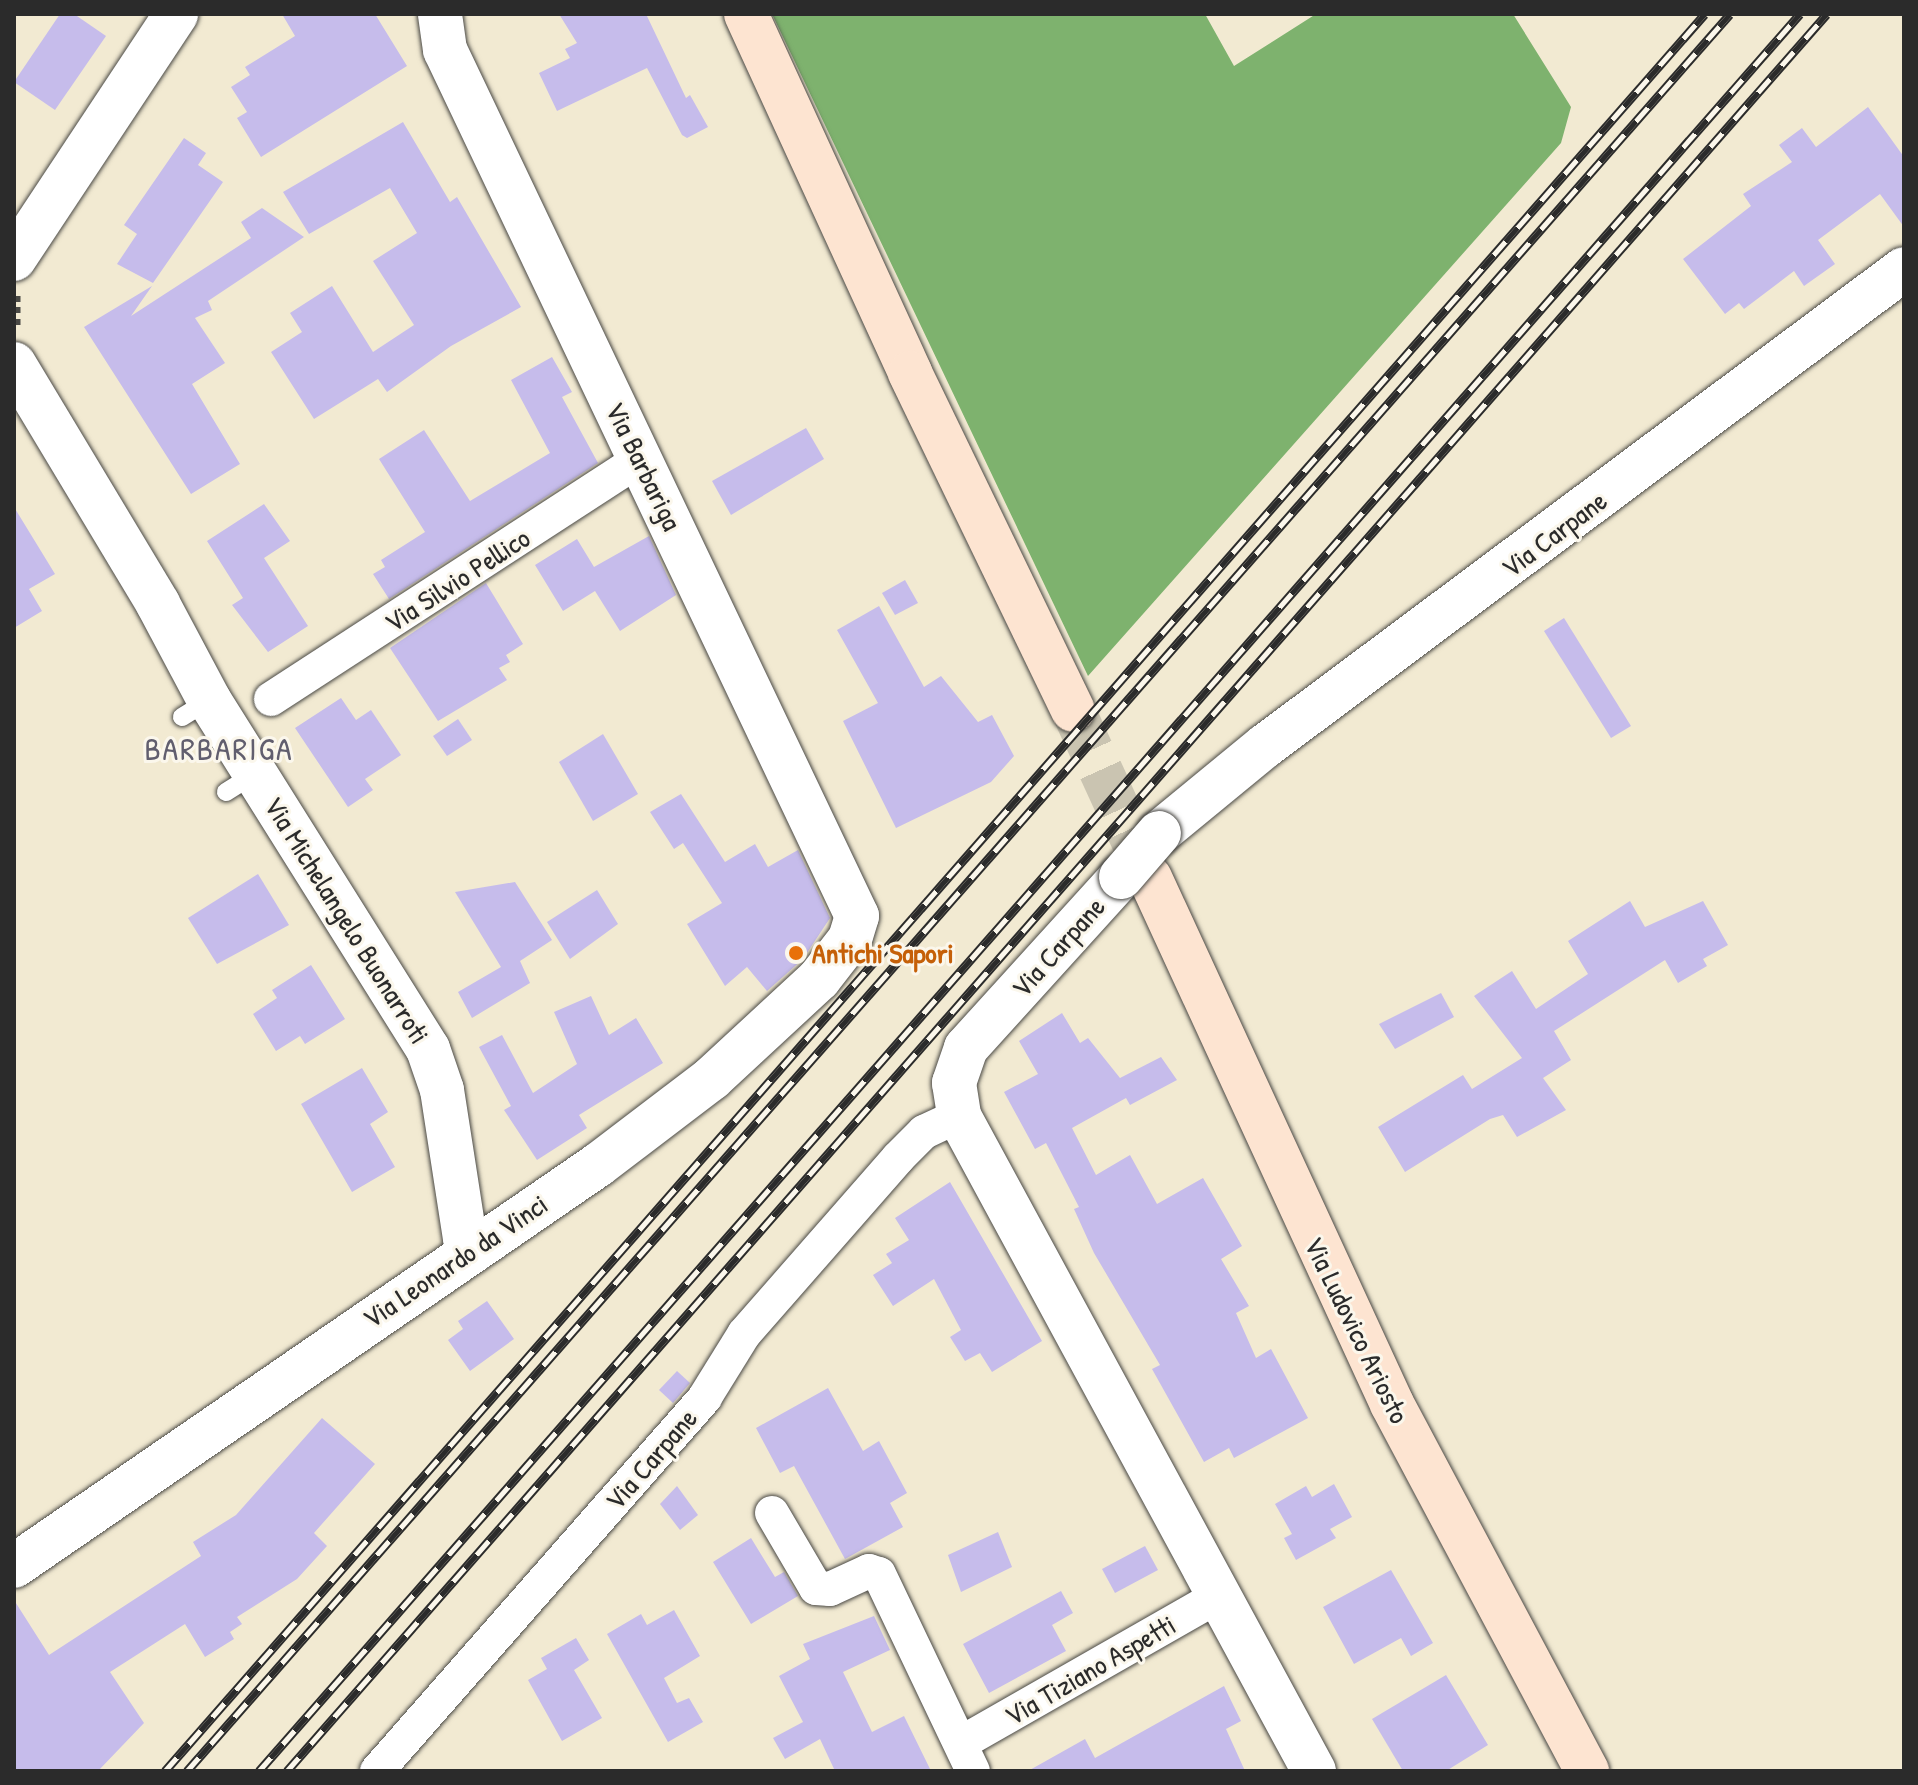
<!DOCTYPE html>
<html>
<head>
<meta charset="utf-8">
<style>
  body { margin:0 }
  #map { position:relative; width:1918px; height:1785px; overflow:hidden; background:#f2ead2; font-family:"Patrick Hand",sans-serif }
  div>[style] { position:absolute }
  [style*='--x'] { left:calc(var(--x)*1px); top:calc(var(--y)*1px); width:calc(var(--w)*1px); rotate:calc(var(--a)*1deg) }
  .forest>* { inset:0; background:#7eb26e }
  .building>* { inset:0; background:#c6bceb }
  .secondary-tunnel>* { height:44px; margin-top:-22px; transform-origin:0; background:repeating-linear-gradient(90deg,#cac4b1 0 44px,transparent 0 66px) }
  .path>* { height:5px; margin-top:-2.5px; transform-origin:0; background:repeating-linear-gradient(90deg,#494844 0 6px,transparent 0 12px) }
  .roads { filter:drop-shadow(0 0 2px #494844) drop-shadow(0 0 2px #494844) }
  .service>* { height:18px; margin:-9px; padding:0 9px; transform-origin:9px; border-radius:9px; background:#fff }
  .minor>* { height:34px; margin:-17px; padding:0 17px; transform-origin:17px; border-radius:17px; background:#fff }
  .tertiary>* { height:44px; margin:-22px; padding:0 22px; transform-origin:22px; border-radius:22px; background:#fff }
  .secondary>* { height:44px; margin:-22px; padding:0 22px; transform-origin:22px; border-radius:22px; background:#fde4d1 }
  .rail>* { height:9px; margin-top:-4.5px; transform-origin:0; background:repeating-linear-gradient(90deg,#fbf7ec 0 18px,#2b2b2b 0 36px); box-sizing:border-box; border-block:2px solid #2b2b2b }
  .bridges { filter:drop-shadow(0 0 2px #494844) drop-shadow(0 0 2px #494844) }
  .tertiary-bridge>* { height:44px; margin:-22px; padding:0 22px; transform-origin:22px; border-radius:22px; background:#fff }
  .dots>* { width:22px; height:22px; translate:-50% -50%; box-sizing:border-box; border:4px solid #fbf7ec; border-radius:50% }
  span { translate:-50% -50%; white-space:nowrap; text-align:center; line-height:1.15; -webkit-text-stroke:6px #fbf7ec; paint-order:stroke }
  .street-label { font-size:28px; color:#2b2b2b }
  .food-label { font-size:28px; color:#c56008; font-weight:700 }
  .left { translate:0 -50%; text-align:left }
  .quarter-label { font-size:32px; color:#615e6e; letter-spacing:2px }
  .frame { position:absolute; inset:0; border:16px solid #2b2b2b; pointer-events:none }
</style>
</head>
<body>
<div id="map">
  <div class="forest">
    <div style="clip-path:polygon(772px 14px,1205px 14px,1234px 66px,1316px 14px,1513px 14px,1571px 107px,1561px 143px,1088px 676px)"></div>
  </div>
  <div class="building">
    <div style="clip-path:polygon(60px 14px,74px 14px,106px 36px,55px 110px,14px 82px)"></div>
    <div style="clip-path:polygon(282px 14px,375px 14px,407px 66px,261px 157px,237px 118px,247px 112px,231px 87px,250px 75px,245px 67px,295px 36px)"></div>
    <div style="clip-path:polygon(559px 14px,646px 14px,686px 98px,690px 95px,708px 127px,687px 138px,682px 135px,647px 68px,557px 111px,539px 73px,570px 58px,565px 49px,577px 43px)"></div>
    <div style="clip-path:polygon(1868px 107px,1904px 157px,1904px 227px,1880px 194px,1818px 240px,1835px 264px,1804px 286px,1794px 271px,1744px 309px,1739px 303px,1725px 314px,1683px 259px,1751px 206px,1743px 194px,1792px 162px,1779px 145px,1802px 128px,1816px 147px)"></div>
    <div style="clip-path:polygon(403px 122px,450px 202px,457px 197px,521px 307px,451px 346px,387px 392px,378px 379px,314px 419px,271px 352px,302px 332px,290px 313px,332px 286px,373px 352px,414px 325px,373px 261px,417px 233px,390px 188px,309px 234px,283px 192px)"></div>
    <div style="clip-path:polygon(184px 138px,206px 153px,198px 165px,223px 182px,153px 283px,117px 264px,137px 234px,124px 225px)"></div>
    <div style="clip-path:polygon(262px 208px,304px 237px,208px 301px,212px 310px,195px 318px,225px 363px,192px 384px,240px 464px,191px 494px,84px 327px,152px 286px,131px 316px,251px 238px,241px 222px)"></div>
    <div style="clip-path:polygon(552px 357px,572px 392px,562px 397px,598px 463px,389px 599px,373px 574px,385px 567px,381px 560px,425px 532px,379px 459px,424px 430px,470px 501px,550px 453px,511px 380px)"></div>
    <div style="clip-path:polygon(806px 428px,824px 459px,731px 515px,712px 481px)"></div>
    <div style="clip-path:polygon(264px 504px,290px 541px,264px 558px,308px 626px,268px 652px,232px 605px,243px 598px,207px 541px)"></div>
    <div style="clip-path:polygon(14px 507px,55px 574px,29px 589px,42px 611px,14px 628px)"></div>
    <div style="clip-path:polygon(649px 536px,676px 595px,620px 631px,595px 591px,563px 611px,535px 565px,577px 539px,594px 567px)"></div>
    <div style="clip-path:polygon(905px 580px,918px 603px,895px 615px,882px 593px)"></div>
    <div style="clip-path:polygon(486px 583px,523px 644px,506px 655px,510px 662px,499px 668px,507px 680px,438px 721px,390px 648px)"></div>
    <div style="clip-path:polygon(879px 606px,924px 687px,941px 676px,978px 722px,992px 715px,1014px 756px,991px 782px,896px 828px,843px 721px,878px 703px,837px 630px)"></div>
    <div style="clip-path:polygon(1564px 618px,1631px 726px,1611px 738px,1544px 631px)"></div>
    <div style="clip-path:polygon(341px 698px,356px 720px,371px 710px,401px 755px,365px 779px,373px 790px,348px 807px,295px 728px)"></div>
    <div style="clip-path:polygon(458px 719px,472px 740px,447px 756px,433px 736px)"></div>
    <div style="clip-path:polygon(603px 734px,638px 794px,593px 821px,559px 762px)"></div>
    <div style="clip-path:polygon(681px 794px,725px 862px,755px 844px,768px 867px,798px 850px,830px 918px,803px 959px,767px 991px,747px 967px,725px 986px,687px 924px,722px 903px,683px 843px,674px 849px,650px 812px)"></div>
    <div style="clip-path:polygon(258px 874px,289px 925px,217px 964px,188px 918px)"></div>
    <div style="clip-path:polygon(515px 882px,552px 940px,520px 961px,530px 983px,472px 1018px,458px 992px,501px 967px,455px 892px)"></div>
    <div style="clip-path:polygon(597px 890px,618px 924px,570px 959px,547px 922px)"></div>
    <div style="clip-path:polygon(1630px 901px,1645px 927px,1703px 901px,1728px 945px,1703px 959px,1707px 966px,1678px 983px,1665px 960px,1554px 1031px,1571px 1060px,1543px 1078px,1566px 1110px,1517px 1137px,1503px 1115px,1490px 1119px,1405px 1172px,1378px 1127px,1463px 1075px,1472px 1089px,1522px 1058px,1474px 996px,1512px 971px,1536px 1009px,1588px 974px,1568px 941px)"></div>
    <div style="clip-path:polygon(311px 965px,345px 1019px,305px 1044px,300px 1036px,276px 1051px,253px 1014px,277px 998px,272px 990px)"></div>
    <div style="clip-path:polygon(1441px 993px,1454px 1017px,1395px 1049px,1379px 1024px)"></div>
    <div style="clip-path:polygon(591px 996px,609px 1035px,636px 1018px,663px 1063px,579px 1115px,587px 1128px,537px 1160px,504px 1110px,511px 1106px,479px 1047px,502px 1035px,533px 1093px,577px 1064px,554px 1012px)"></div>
    <div style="clip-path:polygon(1062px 1013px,1080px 1043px,1088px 1038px,1120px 1078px,1161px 1057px,1177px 1080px,1130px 1105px,1126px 1098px,1072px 1128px,1096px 1175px,1130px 1155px,1157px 1204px,1203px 1178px,1242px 1246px,1221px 1259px,1249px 1306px,1236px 1313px,1256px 1358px,1271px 1349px,1308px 1418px,1234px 1458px,1229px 1448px,1204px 1462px,1152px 1369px,1160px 1365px,1094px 1253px,1074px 1209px,1079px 1207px,1046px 1143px,1035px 1149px,1004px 1092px,1038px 1074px,1019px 1041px)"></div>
    <div style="clip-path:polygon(362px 1068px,388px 1112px,370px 1124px,395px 1167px,352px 1192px,301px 1104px)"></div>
    <div style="clip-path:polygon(950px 1182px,1042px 1341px,992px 1372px,980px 1353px,965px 1361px,950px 1337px,961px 1330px,934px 1279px,893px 1306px,873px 1275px,892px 1263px,886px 1254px,909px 1240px,895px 1218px)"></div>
    <div style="clip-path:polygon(487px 1301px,514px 1339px,470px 1371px,448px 1340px,463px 1329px,458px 1321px)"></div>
    <div style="clip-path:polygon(677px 1371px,690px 1383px,673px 1403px,659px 1390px)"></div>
    <div style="clip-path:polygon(828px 1388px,863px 1451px,879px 1441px,907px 1493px,890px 1503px,903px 1527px,845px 1559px,794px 1466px,780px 1473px,756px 1428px)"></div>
    <div style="clip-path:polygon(322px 1418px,375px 1464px,314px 1533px,327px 1546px,297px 1579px,237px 1617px,242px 1624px,230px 1632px,234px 1639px,205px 1657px,185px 1624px,110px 1672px,144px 1723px,98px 1771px,14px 1771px,14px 1600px,49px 1655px,201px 1556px,193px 1542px,236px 1515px)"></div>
    <div style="clip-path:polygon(1334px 1484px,1352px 1517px,1330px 1529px,1336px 1538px,1296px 1560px,1284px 1538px,1292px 1534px,1275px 1504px,1306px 1486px,1312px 1497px)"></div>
    <div style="clip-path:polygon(677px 1486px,698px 1515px,680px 1530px,660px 1504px)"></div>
    <div style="clip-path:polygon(998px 1532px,1012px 1567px,961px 1592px,948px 1555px)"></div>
    <div style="clip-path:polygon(751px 1538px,775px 1577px,784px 1572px,798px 1596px,751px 1624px,713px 1562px)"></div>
    <div style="clip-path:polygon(1145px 1546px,1158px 1570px,1115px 1593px,1102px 1569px)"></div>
    <div style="clip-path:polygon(1391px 1570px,1433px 1643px,1411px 1656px,1401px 1638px,1354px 1664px,1323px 1607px)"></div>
    <div style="clip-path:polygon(1061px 1591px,1073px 1613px,1052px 1625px,1066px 1651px,989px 1693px,963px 1644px)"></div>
    <div style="clip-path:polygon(674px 1610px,700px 1656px,664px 1678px,677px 1703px,689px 1698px,703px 1722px,668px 1742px,607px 1634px,641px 1614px,647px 1625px)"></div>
    <div style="clip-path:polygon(874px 1616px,890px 1650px,843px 1672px,872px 1732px,904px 1716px,931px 1771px,835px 1771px,820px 1739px,785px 1759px,773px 1738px,803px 1722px,779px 1676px,810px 1659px,803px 1644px)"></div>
    <div style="clip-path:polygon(576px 1638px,589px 1660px,574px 1670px,602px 1718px,562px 1741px,528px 1680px,547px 1669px,541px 1658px)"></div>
    <div style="clip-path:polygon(1446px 1675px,1488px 1745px,1446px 1771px,1403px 1771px,1372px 1719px)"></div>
    <div style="clip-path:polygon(1224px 1686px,1241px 1721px,1226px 1729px,1245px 1771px,1028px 1771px,1085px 1739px,1095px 1758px)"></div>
  </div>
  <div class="secondary-tunnel">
    <div style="--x:1073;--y:710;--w:185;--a:65.4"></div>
  </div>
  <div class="path">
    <div style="--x:18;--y:295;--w:34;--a:90"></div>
  </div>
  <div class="roads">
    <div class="service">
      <div style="--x:182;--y:717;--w:32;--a:-32"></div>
      <div style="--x:226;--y:792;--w:34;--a:-32"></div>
    </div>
    <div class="minor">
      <div style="--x:271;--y:699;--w:441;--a:-33"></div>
      <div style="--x:772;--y:1513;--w:87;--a:59.6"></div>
      <div style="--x:816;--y:1588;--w:14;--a:4"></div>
      <div style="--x:830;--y:1589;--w:43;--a:-24.8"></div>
      <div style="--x:869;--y:1571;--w:10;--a:17"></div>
      <div style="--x:879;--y:1574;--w:218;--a:64.5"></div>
      <div style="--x:961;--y:1743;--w:297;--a:-29.7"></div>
      <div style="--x:377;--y:1771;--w:497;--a:-48.7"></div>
      <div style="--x:705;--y:1397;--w:74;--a:-58.2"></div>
      <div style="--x:744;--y:1334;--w:234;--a:-48.8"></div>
      <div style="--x:898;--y:1158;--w:37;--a:-45"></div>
      <div style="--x:924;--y:1132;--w:38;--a:-25"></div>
    </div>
    <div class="tertiary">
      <div style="--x:14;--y:259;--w:294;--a:-56.5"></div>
      <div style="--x:14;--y:364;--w:280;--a:59"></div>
      <div style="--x:158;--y:604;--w:109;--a:62"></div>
      <div style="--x:209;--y:700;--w:412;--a:57.9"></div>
      <div style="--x:428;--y:1049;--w:43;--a:71.1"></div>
      <div style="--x:442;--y:1090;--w:150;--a:81.2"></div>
      <div style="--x:465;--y:1238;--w:15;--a:58"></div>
      <div style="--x:1159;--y:833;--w:137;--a:-39.4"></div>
      <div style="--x:1265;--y:746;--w:797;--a:-36.74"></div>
      <div style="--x:1121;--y:877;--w:231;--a:132.2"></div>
      <div style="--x:966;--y:1048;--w:37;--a:109"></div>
      <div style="--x:954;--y:1083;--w:33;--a:81"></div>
      <div style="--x:959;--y:1116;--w:745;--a:61.54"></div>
      <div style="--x:14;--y:1566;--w:708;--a:-34.48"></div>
      <div style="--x:598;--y:1165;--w:143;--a:-37.3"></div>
      <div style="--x:712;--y:1078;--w:146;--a:-42.8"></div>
      <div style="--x:819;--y:979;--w:51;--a:-52.2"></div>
      <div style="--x:850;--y:939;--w:24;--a:-73"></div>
      <div style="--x:857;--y:916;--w:959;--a:-115.44"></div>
      <div style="--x:445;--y:50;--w:36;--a:-98"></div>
    </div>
    <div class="secondary">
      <div style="--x:746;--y:14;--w:395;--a:65.4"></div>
      <div style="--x:910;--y:373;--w:374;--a:64.2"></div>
      <div style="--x:1150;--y:878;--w:579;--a:65.29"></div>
      <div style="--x:1392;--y:1404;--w:416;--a:62"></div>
    </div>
  </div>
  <div class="rail">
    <div style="--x:165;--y:1771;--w:2336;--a:-48.77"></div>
    <div style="--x:187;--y:1771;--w:2338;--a:-48.71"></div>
    <div style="--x:259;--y:1771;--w:2337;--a:-48.75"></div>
    <div style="--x:287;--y:1771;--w:2336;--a:-48.77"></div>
  </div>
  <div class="bridges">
    <div class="tertiary-bridge">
      <div style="--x:1121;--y:877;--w:58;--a:-49.2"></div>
    </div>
  </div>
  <div class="dots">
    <div style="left:796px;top:953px;background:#e8710a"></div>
  </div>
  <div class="street-label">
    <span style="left:644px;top:466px;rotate:64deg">Via Barbariga</span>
    <span style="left:1554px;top:534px;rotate:-37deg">Via Carpane</span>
    <span style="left:457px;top:580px;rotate:-33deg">Via Silvio Pellico</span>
    <span style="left:347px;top:920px;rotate:58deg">Via Michelangelo Buonarroti</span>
    <span style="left:1058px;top:947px;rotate:-48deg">Via Carpane</span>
    <span style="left:455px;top:1261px;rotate:-34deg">Via Leonardo da Vinci</span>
    <span style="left:1357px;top:1330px;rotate:64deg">Via Ludovico Ariosto</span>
    <span style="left:651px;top:1459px;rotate:-49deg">Via Carpane</span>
    <span style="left:1090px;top:1670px;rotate:-30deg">Via Tiziano Aspetti</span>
  </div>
  <div class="food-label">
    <span class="left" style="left:812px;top:953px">Antichi Sapori</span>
  </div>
  <div class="quarter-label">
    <span style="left:219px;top:749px">BARBARIGA</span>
  </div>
  <div class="frame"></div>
</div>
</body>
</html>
